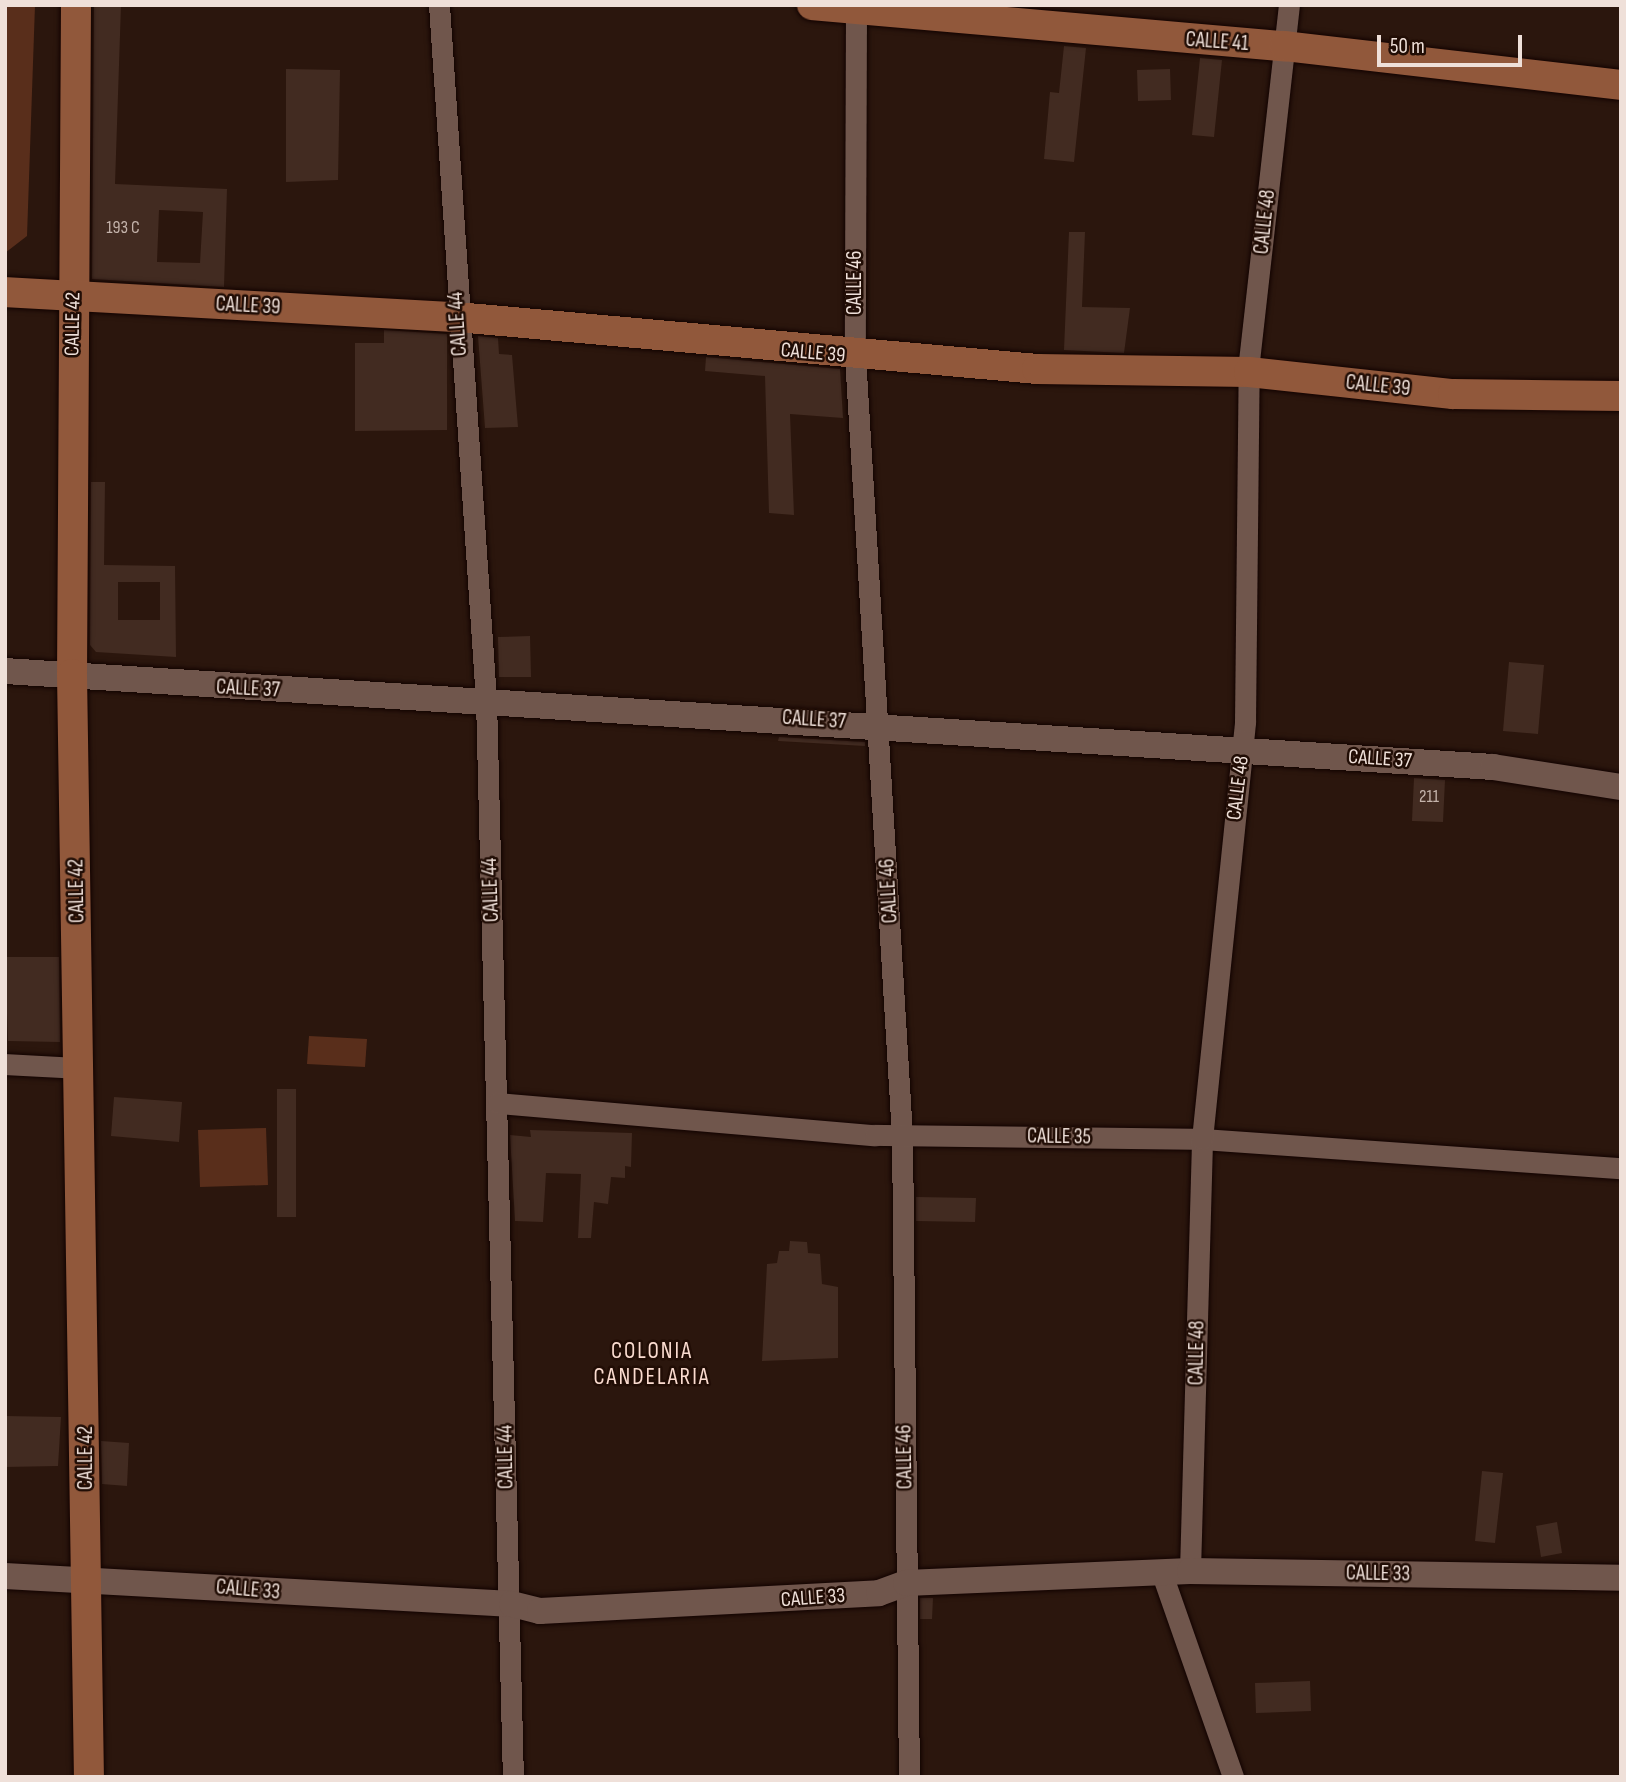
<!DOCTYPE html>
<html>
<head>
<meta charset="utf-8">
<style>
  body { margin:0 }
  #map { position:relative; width:1626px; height:1782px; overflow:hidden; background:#2b160d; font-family:"Sofia Sans Condensed",sans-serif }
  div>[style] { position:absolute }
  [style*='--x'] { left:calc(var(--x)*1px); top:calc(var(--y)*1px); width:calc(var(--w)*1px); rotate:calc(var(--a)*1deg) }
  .green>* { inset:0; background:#592e1b }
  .building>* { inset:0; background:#422b21 }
  .roads { filter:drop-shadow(0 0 2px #120300) drop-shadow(0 0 2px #120300) }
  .minor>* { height:21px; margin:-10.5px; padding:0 10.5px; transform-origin:10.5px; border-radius:10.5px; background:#70564c }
  .tertiary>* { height:26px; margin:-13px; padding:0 13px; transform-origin:13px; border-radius:13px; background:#70564c }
  .secondary>* { height:30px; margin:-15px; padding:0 15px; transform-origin:15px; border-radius:15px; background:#91583b }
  span { translate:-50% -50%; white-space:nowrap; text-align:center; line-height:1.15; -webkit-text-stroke:5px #210d05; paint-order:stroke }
  .number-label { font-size:18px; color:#c4b3ab }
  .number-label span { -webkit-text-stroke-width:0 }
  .street-label { font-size:21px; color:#efe0d9 }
  .neighbourhood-label { font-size:23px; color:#fadbcf; letter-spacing:2px }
  .frame { position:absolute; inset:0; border:7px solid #efe0d9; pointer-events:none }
  .scale { position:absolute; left:1377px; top:35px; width:145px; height:32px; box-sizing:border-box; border:4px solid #efe0d9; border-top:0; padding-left:9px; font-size:21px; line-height:24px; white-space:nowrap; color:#efe0d9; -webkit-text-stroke:5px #210d05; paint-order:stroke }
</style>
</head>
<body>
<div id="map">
  <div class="green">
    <div style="clip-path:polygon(5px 5px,35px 5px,27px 236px,5px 253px)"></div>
    <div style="clip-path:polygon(309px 1036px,367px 1039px,365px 1067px,307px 1064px)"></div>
    <div style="clip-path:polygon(266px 1128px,268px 1185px,200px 1187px,198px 1130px)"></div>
  </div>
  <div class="building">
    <div style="clip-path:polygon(evenodd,94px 5px,121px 5px,115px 184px,227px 189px,224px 287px,92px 279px,94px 5px,159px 210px,203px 212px,200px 263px,157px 262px,159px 210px)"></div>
    <div style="clip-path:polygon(1064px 46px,1086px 48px,1074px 162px,1044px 159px,1050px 92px,1059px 93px)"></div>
    <div style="clip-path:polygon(1200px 58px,1222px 60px,1214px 137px,1192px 135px)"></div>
    <div style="clip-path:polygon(286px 69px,340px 70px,338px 180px,286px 182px)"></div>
    <div style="clip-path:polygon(1170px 69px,1171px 100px,1138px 101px,1137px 70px)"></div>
    <div style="clip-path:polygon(1069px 232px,1085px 232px,1082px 307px,1130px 308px,1124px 353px,1064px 350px)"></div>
    <div style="clip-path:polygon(384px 330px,447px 334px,447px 430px,355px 431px,355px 343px,384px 343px)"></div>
    <div style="clip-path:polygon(478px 336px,498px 338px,499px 354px,512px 355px,518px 427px,485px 428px)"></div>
    <div style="clip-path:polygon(706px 357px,840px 369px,843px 418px,790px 414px,794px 515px,769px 513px,765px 376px,705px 371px)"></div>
    <div style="clip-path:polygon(evenodd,91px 482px,105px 482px,104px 565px,175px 566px,176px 657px,96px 652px,90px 645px,91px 482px,118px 582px,160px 582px,160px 620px,118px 620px,118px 582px)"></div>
    <div style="clip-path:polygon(530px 636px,531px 677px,499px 677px,498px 637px)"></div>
    <div style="clip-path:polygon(1509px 662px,1544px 665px,1538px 734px,1503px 731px)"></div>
    <div style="clip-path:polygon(779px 737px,865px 742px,865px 746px,778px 741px)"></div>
    <div style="clip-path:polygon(1414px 778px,1445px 780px,1443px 822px,1412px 821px)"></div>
    <div style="clip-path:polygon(5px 957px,59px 957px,60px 1042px,8px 1041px)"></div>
    <div style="clip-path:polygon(277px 1089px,296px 1089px,296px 1217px,277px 1217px)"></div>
    <div style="clip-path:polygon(114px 1097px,182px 1102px,179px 1142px,111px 1136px)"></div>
    <div style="clip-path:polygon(530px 1130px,632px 1133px,631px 1167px,625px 1166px,625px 1178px,611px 1177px,608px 1204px,594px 1202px,591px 1238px,578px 1238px,581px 1174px,546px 1173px,543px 1222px,515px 1221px,510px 1135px,531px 1137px)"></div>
    <div style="clip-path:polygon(916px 1197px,976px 1198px,975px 1222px,916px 1221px)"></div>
    <div style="clip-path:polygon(790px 1241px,807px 1242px,808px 1253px,820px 1254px,822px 1284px,838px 1287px,838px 1358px,762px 1361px,767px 1264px,777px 1263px,779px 1251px,789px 1251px)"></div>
    <div style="clip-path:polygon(5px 1416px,61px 1417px,58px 1466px,5px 1467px)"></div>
    <div style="clip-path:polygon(101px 1441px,129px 1443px,127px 1486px,102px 1484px)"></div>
    <div style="clip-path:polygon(1482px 1471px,1503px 1473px,1495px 1543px,1475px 1541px)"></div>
    <div style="clip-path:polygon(1557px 1522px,1562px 1553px,1541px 1557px,1536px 1526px)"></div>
    <div style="clip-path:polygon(920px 1598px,933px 1598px,932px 1619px,920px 1619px)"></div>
    <div style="clip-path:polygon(1310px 1681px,1311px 1711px,1256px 1713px,1255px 1683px)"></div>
  </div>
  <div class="roads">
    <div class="minor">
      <div style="--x:439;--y:5;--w:696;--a:86.13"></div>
      <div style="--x:486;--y:699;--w:1078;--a:88.57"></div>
      <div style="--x:856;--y:8;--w:348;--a:90.2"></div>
      <div style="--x:855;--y:356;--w:780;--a:86.55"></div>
      <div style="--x:902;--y:1135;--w:642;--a:89.38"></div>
      <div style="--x:5;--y:1064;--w:75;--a:3.1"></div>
      <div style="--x:498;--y:1103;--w:378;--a:4.9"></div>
      <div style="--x:875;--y:1135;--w:327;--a:0.7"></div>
      <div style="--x:1202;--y:1139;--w:420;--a:4"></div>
      <div style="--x:1190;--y:1571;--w:432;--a:-88.4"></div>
      <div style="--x:1202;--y:1139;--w:419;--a:-84.1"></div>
      <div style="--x:1245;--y:722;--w:361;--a:-89.4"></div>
      <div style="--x:1249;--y:361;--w:358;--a:-83.6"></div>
      <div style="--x:1162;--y:1574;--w:215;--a:70.7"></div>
    </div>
    <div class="tertiary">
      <div style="--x:5;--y:671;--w:1491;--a:3.69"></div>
      <div style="--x:1493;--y:767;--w:130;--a:8.9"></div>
      <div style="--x:5;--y:1576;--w:508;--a:3.16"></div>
      <div style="--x:512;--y:1604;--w:29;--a:14"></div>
      <div style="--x:540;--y:1611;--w:339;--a:-3"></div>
      <div style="--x:879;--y:1593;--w:29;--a:-20"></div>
      <div style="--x:906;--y:1583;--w:284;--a:-2.4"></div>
      <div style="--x:1190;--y:1571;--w:431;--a:0.9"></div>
    </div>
    <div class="secondary">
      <div style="--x:76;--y:5;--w:669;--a:90.34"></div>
      <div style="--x:72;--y:674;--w:1103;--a:89.12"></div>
      <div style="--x:812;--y:5;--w:475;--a:5"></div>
      <div style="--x:1285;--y:46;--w:338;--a:6.6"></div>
      <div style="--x:5;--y:292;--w:453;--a:3.2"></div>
      <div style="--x:457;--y:317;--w:582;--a:5.12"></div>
      <div style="--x:1037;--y:369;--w:212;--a:0.8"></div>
      <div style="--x:1249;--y:372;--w:205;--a:6.2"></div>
      <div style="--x:1453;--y:394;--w:168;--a:0.7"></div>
    </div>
  </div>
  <div class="number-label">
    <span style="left:123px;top:228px">193 C</span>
    <span style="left:1429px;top:797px">211</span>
  </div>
  <div class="street-label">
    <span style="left:1217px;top:42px;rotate:4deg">CALLE 41</span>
    <span style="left:1265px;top:222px;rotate:-84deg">CALLE 48</span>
    <span style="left:855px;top:283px;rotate:-90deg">CALLE 46</span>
    <span style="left:248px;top:306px;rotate:3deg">CALLE 39</span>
    <span style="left:73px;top:324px;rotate:-89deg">CALLE 42</span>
    <span style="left:458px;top:324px;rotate:-94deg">CALLE 44</span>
    <span style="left:813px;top:353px;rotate:5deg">CALLE 39</span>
    <span style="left:1378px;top:386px;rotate:6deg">CALLE 39</span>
    <span style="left:248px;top:689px;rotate:3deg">CALLE 37</span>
    <span style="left:814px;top:720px;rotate:4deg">CALLE 37</span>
    <span style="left:1380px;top:759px;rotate:4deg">CALLE 37</span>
    <span style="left:1238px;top:788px;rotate:-83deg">CALLE 48</span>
    <span style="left:491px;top:890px;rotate:-92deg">CALLE 44</span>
    <span style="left:77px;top:891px;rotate:-91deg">CALLE 42</span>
    <span style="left:889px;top:891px;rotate:-93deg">CALLE 46</span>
    <span style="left:1059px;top:1137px;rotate:1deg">CALLE 35</span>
    <span style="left:1197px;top:1353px;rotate:-89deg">CALLE 48</span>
    <span style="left:506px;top:1457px;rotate:-91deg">CALLE 44</span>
    <span style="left:905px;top:1457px;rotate:-91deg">CALLE 46</span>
    <span style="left:86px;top:1458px;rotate:-90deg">CALLE 42</span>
    <span style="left:1378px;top:1574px;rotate:1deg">CALLE 33</span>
    <span style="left:248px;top:1590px;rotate:5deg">CALLE 33</span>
    <span style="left:813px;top:1598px;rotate:-4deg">CALLE 33</span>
  </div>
  <div class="neighbourhood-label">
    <span style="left:652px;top:1364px">COLONIA<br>CANDELARIA</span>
  </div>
  <div class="frame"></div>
  <div class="scale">50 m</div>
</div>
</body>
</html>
